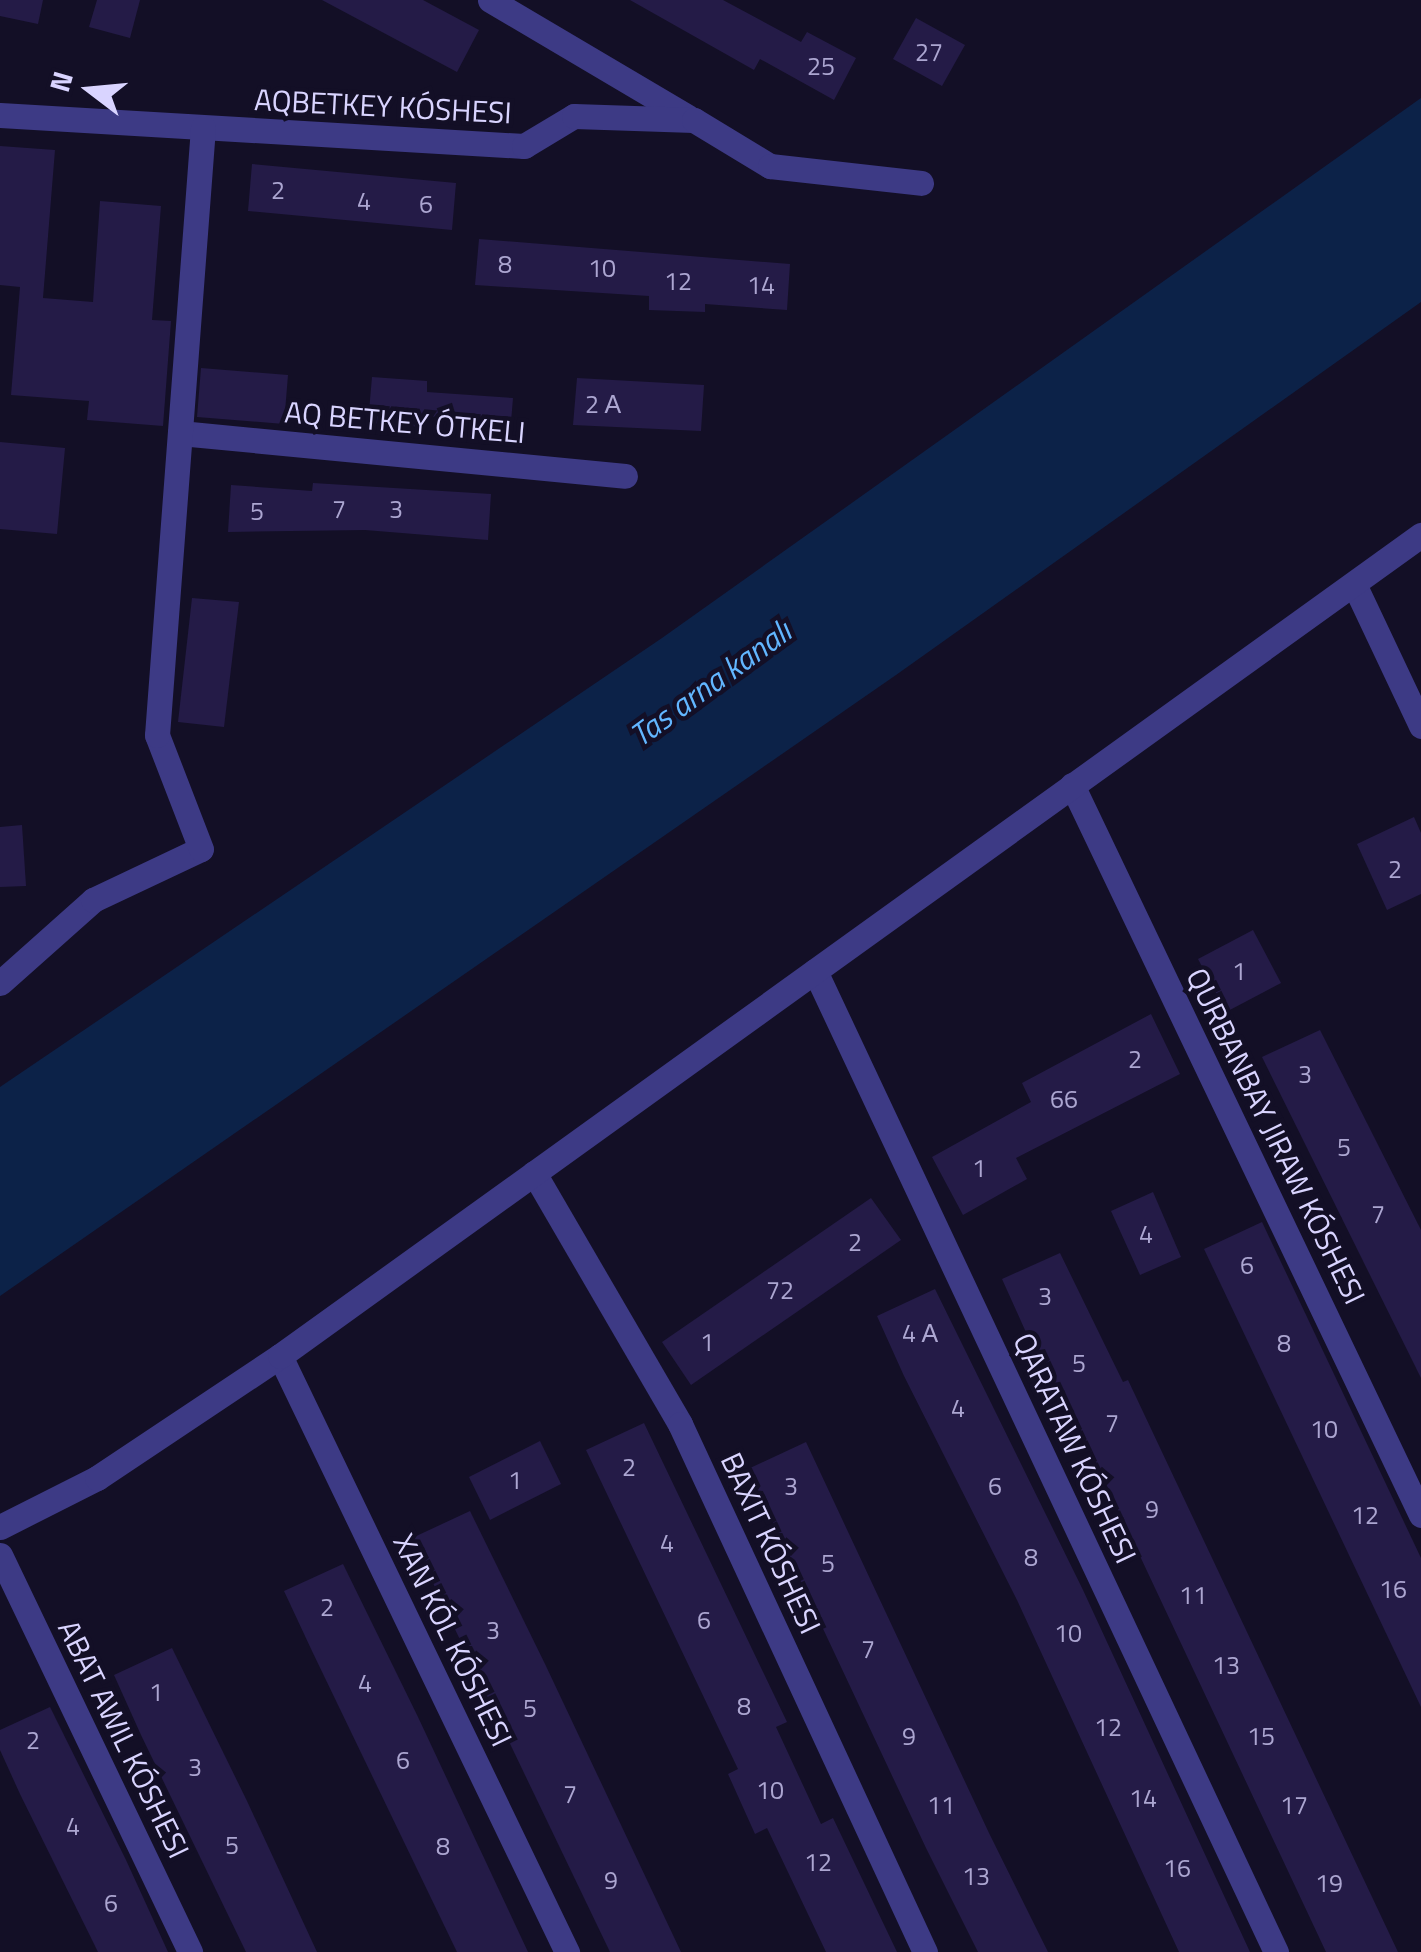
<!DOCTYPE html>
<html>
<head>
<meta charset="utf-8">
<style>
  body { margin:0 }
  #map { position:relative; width:1421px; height:1952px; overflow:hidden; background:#130f26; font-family:"Titillium Web",sans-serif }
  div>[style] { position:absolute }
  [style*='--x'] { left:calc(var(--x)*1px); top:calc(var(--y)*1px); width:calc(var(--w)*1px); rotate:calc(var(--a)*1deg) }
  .water>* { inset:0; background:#0c2248 }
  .building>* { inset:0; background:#241b47 }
  .minor>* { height:25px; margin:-12.5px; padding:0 12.5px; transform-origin:12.5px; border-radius:12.5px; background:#3d3a85 }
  span { translate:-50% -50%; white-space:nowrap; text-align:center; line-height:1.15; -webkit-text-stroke:9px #130f26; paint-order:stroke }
  .number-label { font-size:25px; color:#aca6d1 }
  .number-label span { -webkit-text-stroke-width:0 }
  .street-label { font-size:30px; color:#d9d4ff }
  .water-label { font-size:32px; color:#62b6ff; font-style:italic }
  .north { position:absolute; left:40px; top:40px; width:100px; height:100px; -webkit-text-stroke:8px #130f26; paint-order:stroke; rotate:286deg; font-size:28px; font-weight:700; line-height:40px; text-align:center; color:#d9d4ff }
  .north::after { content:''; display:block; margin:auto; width:35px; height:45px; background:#d9d4ff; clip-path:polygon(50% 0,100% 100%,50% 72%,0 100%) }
</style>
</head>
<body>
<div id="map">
  <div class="water">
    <div style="clip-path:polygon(1421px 98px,1421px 302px,896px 675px,0 1296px,0 1087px,662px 638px)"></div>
  </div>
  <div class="building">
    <div style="clip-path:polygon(0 0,43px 0,38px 24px,0 16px)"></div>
    <div style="clip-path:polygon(97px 0,140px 0,130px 38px,89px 27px)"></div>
    <div style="clip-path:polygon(322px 0,423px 0,479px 30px,457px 72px)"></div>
    <div style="clip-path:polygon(630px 0,723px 0,801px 42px,807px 32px,856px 58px,834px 100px,760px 59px,754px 70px)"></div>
    <div style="clip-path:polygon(916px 18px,965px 45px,942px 86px,893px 59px)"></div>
    <div style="clip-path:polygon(0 146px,55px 150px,43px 298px,93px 302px,100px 201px,161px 206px,152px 320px,171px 321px,163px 426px,87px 420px,89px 401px,11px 395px,20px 287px,0 285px)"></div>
    <div style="clip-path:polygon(252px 164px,456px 183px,452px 230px,248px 211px)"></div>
    <div style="clip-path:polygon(479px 239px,790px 264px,787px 310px,705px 304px,705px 312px,649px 310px,649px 296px,475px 285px)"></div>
    <div style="clip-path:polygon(201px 368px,288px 375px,284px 424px,197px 417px)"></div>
    <div style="clip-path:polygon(372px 377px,427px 381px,427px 392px,513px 398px,511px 422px,425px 416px,424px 427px,368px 423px)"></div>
    <div style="clip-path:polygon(577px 378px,704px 385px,701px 431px,573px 425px)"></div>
    <div style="clip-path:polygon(0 442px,65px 448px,57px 534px,0 529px)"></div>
    <div style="clip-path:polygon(313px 483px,491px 494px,488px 540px,365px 530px,228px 532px,231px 485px,312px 491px)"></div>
    <div style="clip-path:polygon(192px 598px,239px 602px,224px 727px,178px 722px)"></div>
    <div style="clip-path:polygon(1414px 817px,1421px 833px,1421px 894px,1387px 910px,1357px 844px)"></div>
    <div style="clip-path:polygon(22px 825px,26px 886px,0 887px,0 827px)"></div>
    <div style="clip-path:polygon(1253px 930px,1281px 983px,1226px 1012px,1198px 959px)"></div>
    <div style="clip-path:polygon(1151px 1014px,1180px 1074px,1016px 1158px,1027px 1179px,963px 1215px,932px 1157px,1031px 1102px,1022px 1083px)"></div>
    <div style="clip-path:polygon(1320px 1030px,1421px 1230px,1421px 1378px,1262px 1057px)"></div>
    <div style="clip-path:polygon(1153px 1192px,1181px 1257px,1140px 1275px,1111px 1211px)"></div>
    <div style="clip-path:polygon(871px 1198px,901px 1240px,691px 1385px,662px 1342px)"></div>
    <div style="clip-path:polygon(1262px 1222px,1421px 1558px,1421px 1707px,1204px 1249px)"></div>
    <div style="clip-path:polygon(1060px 1253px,1123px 1382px,1128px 1380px,1398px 1952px,1326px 1952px,1069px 1405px,1064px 1407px,1029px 1339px,1002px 1279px)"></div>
    <div style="clip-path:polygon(935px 1289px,1083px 1590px,1250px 1952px,1179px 1952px,1017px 1600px,904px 1376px,877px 1316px)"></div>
    <div style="clip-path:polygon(644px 1423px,787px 1722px,776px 1727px,821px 1824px,833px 1818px,897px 1952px,826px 1952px,767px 1828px,755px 1834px,728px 1774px,738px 1769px,586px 1450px)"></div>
    <div style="clip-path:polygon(540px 1441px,561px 1484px,490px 1520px,469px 1477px)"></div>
    <div style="clip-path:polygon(806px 1442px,989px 1833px,1048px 1952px,978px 1952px,926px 1848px,748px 1469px)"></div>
    <div style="clip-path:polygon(470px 1511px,545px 1664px,681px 1952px,610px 1952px,440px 1598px,412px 1538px)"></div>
    <div style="clip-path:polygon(343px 1564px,418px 1717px,528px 1952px,457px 1952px,312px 1651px,284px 1591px)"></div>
    <div style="clip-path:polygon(172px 1648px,247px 1801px,317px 1952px,246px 1952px,141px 1735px,114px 1675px)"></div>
    <div style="clip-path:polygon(50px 1707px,126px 1860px,168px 1952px,98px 1952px,20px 1794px,0 1750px,0 1730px)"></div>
  </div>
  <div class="minor">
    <div style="--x:490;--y:0;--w:230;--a:30.6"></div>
    <div style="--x:0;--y:115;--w:525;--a:3.39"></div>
    <div style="--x:524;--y:146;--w:58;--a:-31"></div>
    <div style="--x:574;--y:116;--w:120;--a:1.9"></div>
    <div style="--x:694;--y:120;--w:89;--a:31.2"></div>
    <div style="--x:770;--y:166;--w:152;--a:6.4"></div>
    <div style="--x:180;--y:433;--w:447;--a:5.5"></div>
    <div style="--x:1354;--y:584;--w:157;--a:64.7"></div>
    <div style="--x:1072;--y:785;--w:809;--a:64.45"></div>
    <div style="--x:815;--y:971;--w:1084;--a:64.83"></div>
    <div style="--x:0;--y:983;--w:125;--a:-41.7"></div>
    <div style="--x:93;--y:900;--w:119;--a:-25.3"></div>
    <div style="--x:201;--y:849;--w:122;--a:-111.1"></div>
    <div style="--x:157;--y:735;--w:609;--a:-85.67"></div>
    <div style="--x:534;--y:1173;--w:290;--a:59.8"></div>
    <div style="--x:680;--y:1424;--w:582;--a:65.11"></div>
    <div style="--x:280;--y:1356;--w:662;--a:64.29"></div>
    <div style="--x:0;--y:1527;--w:109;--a:-26.8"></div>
    <div style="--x:97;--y:1478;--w:220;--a:-33.7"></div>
    <div style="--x:280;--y:1356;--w:1406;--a:-35.74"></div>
    <div style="--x:0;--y:1555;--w:440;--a:64.4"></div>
  </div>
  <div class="number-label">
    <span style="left:929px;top:52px">27</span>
    <span style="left:821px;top:66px">25</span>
    <span style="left:278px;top:190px">2</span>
    <span style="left:364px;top:201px">4</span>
    <span style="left:426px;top:204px">6</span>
    <span style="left:505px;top:264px">8</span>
    <span style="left:602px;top:268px">10</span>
    <span style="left:678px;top:281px">12</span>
    <span style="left:761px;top:285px">14</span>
    <span style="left:603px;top:404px">2 А</span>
    <span style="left:339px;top:509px">7</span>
    <span style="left:396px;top:509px">3</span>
    <span style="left:257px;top:511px">5</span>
    <span style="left:1395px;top:869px">2</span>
    <span style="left:1239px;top:971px">1</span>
    <span style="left:1135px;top:1059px">2</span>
    <span style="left:1305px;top:1074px">3</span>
    <span style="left:1064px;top:1099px">66</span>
    <span style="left:1344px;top:1147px">5</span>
    <span style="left:979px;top:1168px">1</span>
    <span style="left:1378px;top:1214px">7</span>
    <span style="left:1146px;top:1234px">4</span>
    <span style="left:855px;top:1242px">2</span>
    <span style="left:1247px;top:1265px">6</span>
    <span style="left:780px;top:1290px">72</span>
    <span style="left:1045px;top:1296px">3</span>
    <span style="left:920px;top:1333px">4 А</span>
    <span style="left:707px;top:1342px">1</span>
    <span style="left:1284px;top:1343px">8</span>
    <span style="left:1079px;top:1363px">5</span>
    <span style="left:958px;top:1408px">4</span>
    <span style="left:1112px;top:1423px">7</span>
    <span style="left:1324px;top:1429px">10</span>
    <span style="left:629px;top:1467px">2</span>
    <span style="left:515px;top:1480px">1</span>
    <span style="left:791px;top:1486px">3</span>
    <span style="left:995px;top:1486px">6</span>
    <span style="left:1152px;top:1509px">9</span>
    <span style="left:1365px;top:1515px">12</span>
    <span style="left:667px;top:1543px">4</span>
    <span style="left:1031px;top:1557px">8</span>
    <span style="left:828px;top:1563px">5</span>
    <span style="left:1393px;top:1589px">16</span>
    <span style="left:1193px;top:1595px">11</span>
    <span style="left:327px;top:1607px">2</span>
    <span style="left:704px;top:1620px">6</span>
    <span style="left:493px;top:1630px">3</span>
    <span style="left:1068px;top:1633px">10</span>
    <span style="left:868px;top:1649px">7</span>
    <span style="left:1226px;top:1665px">13</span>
    <span style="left:365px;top:1683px">4</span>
    <span style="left:156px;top:1692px">1</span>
    <span style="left:744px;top:1706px">8</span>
    <span style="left:530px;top:1708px">5</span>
    <span style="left:1108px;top:1727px">12</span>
    <span style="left:909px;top:1736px">9</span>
    <span style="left:1261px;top:1736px">15</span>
    <span style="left:33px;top:1740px">2</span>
    <span style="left:403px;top:1760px">6</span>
    <span style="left:195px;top:1767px">3</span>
    <span style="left:770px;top:1790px">10</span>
    <span style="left:570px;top:1794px">7</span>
    <span style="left:1143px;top:1798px">14</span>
    <span style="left:941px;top:1805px">11</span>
    <span style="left:1294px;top:1805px">17</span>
    <span style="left:73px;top:1826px">4</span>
    <span style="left:232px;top:1845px">5</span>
    <span style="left:443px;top:1846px">8</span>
    <span style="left:818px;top:1862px">12</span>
    <span style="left:1177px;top:1868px">16</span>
    <span style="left:976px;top:1876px">13</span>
    <span style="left:611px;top:1880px">9</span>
    <span style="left:1329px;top:1883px">19</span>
    <span style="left:111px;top:1903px">6</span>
  </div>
  <div class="street-label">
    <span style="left:383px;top:106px;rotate:3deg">AQBETKEY KÓSHESI</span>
    <span style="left:405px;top:422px;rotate:5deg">AQ BETKEY ÓTKELI</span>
    <span style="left:1276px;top:1136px;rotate:64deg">QURBANBAY JIRAW KÓSHESI</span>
    <span style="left:1075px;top:1448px;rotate:65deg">QARATAW KÓSHESI</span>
    <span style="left:771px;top:1543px;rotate:65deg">BAXIT KÓSHESI</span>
    <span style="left:453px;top:1640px;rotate:64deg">XAN KÓL KÓSHESI</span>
    <span style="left:124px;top:1739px;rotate:64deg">ABAT AWIL KÓSHESI</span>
  </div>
  <div class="water-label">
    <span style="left:710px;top:683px;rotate:-36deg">Tas arna kanalı</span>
  </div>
  <div class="north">N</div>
</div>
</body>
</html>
